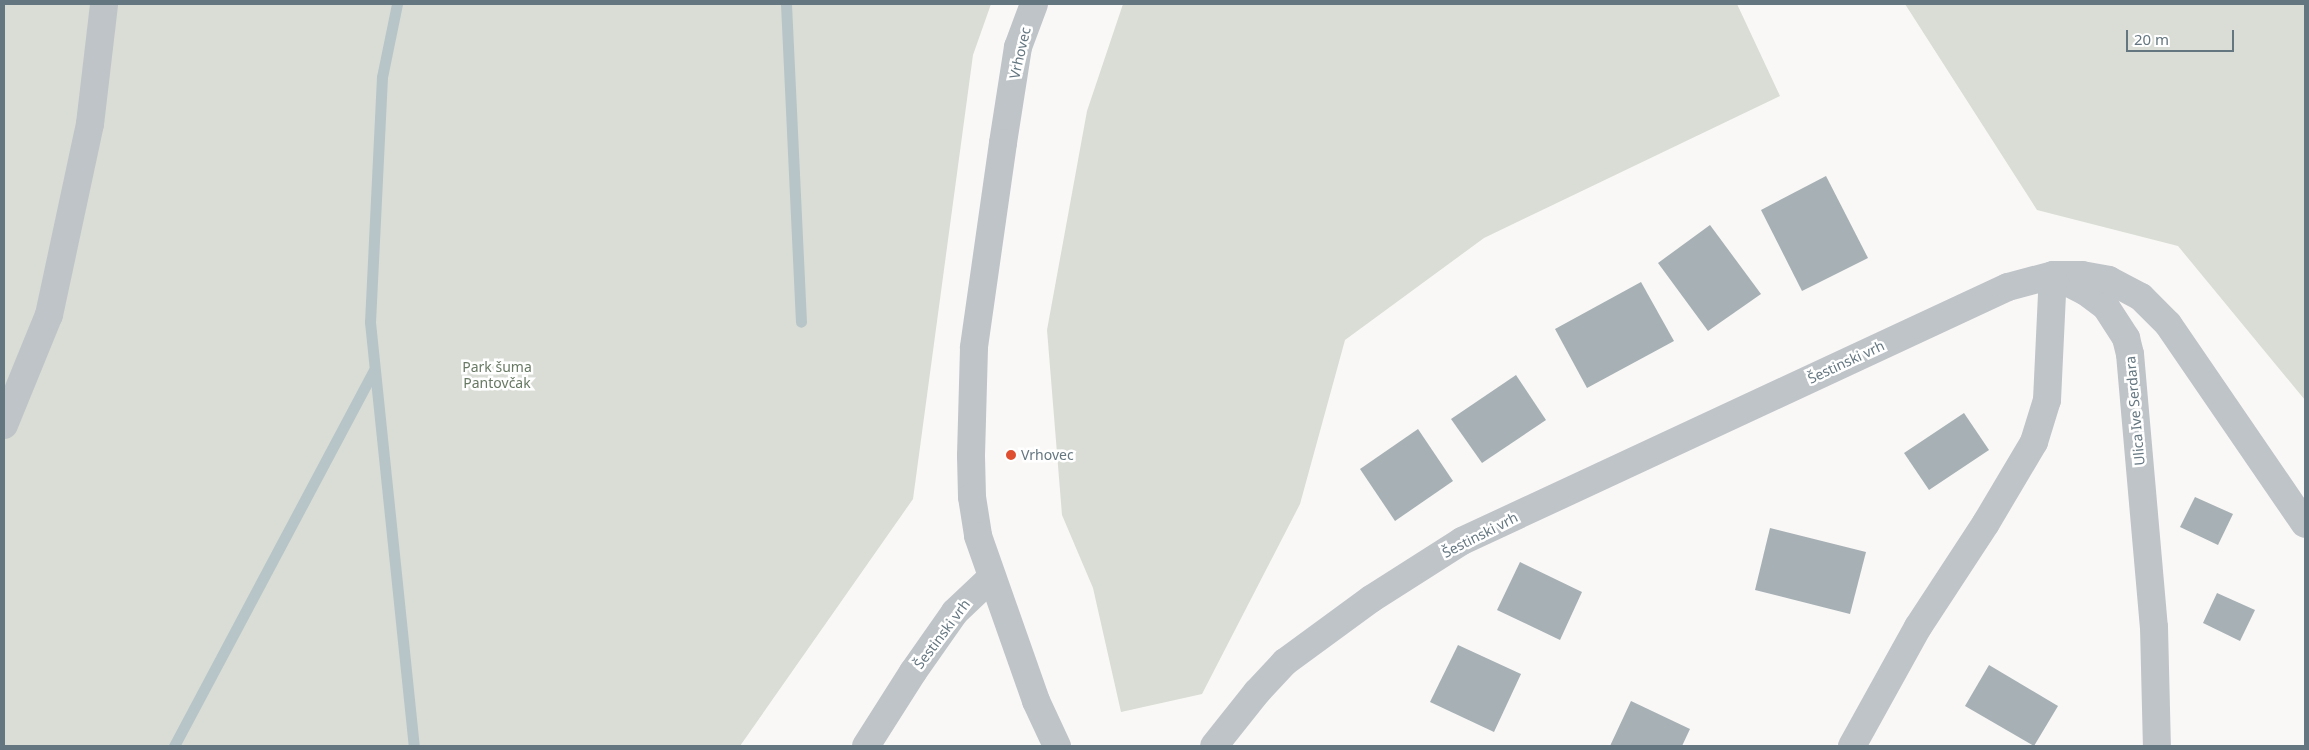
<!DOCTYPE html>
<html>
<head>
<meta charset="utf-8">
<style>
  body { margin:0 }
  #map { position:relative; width:2309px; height:750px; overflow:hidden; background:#f9f8f6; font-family:"Noto Sans",sans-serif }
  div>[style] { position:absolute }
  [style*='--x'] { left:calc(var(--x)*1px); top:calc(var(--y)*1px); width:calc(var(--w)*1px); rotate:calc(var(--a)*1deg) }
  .green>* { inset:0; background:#d9ddd5 }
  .stream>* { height:11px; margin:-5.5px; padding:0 5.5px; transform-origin:5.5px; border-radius:5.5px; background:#b7c5c8 }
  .building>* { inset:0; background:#a6b0b5 }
  .minor>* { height:28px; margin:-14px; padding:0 14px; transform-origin:14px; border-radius:14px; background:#bfc4c8 }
  .dots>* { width:14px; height:14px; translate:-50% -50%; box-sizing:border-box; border:2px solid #fff; border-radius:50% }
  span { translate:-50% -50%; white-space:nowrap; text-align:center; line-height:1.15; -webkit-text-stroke:5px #fff; paint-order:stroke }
  .street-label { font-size:14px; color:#647680 }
  .park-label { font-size:14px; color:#687963 }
  .poi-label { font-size:14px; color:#647680 }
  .left { translate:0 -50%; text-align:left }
  .frame { position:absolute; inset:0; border:5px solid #647680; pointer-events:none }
  .scale { position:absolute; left:2126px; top:30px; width:108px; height:22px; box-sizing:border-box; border:2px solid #647680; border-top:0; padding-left:6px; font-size:15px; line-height:18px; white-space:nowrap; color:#647680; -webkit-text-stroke:4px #fff; paint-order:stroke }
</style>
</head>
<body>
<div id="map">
  <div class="green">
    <div style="clip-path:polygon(4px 4px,991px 4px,973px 55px,913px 499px,740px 746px,4px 746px)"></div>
    <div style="clip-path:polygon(1123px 4px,1737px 4px,1780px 96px,1484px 238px,1345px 340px,1300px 504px,1202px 694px,1121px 712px,1093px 588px,1062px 515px,1047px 330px,1087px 111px)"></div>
    <div style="clip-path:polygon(1905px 4px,2305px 4px,2305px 400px,2178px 246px,2037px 210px)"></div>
  </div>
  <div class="stream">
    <div style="--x:397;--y:4;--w:75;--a:101.6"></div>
    <div style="--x:382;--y:77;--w:245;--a:92.8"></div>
    <div style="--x:370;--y:322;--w:426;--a:84.1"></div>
    <div style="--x:786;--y:4;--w:318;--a:87.3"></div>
    <div style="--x:174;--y:746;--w:425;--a:-62"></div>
  </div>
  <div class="building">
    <div style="clip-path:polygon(1826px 176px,1868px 258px,1802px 291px,1761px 210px)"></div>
    <div style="clip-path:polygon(1710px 225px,1761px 294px,1708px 331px,1658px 263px)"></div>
    <div style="clip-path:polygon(1641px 282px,1674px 341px,1587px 388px,1555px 329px)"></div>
    <div style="clip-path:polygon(1516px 375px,1546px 420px,1482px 463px,1451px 419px)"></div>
    <div style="clip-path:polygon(1964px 413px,1989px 450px,1929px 490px,1904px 453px)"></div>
    <div style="clip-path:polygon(1418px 429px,1453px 481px,1395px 521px,1360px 469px)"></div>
    <div style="clip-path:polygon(2195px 497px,2233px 514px,2218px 545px,2180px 527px)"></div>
    <div style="clip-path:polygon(1770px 528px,1866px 552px,1850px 614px,1755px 590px)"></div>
    <div style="clip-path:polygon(1520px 562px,1582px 592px,1560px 640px,1497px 610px)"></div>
    <div style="clip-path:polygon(2217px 593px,2255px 610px,2240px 641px,2203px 623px)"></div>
    <div style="clip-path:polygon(1458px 645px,1521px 674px,1494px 732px,1430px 702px)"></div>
    <div style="clip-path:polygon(1989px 665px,2058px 706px,2034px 746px,1965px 706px)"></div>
    <div style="clip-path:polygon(1631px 701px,1690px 729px,1682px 746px,1610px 746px)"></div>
  </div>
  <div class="minor">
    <div style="--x:1034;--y:4;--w:46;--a:110.4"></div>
    <div style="--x:1018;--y:47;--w:97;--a:98.9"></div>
    <div style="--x:1003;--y:143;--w:207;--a:98.1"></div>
    <div style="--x:974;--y:348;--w:108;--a:91.6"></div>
    <div style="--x:971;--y:456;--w:41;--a:88.6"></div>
    <div style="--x:972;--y:497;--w:39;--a:81"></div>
    <div style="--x:978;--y:536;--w:175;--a:70.6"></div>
    <div style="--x:1036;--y:701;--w:50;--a:65"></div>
    <div style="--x:2059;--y:278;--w:29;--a:27"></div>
    <div style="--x:2085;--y:291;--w:26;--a:37"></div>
    <div style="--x:2106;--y:307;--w:37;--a:57"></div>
    <div style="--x:2126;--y:338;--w:16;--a:76"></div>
    <div style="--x:2130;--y:354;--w:274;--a:85"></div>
    <div style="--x:2154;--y:627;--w:119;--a:88.6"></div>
    <div style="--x:4;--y:425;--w:119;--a:-67.8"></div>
    <div style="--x:49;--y:315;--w:195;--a:-77.9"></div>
    <div style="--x:90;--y:124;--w:121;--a:-83.3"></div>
    <div style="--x:866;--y:746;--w:88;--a:-57.6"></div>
    <div style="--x:913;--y:672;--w:73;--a:-55"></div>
    <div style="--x:955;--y:612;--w:50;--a:-43.4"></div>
    <div style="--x:1214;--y:746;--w:69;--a:-51.5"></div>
    <div style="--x:1257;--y:692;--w:41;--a:-47"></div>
    <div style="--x:1285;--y:662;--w:107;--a:-36.2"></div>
    <div style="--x:1371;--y:599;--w:108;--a:-32.5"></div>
    <div style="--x:1462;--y:541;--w:602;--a:-24.95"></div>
    <div style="--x:2008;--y:287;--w:47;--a:-14.9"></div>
    <div style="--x:2053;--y:275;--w:29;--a:0"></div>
    <div style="--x:2082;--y:275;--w:27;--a:10"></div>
    <div style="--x:2109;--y:280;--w:36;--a:28"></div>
    <div style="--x:2141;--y:297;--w:38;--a:45"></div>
    <div style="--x:2168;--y:324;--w:242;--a:55.6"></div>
    <div style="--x:1852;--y:746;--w:136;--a:-61"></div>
    <div style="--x:1918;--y:627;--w:124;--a:-56.8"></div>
    <div style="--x:1986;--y:523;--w:94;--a:-59.3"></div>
    <div style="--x:2034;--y:442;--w:44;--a:-72.8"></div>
    <div style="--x:2047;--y:400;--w:125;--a:-87.3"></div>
  </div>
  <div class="dots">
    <div style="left:1011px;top:455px;background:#df4f2f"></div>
  </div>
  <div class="street-label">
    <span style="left:1020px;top:53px;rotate:-77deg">Vrhovec</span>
    <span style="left:1846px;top:362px;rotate:-25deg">Šestinski vrh</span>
    <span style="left:2135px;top:411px;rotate:-95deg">Ulica Ive Serdara</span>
    <span style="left:1480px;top:535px;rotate:-27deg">Šestinski vrh</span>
    <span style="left:942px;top:634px;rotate:-53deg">Šestinski vrh</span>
  </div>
  <div class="park-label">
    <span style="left:497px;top:375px">Park šuma<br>Pantovčak</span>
  </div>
  <div class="poi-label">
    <span class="left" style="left:1021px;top:455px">Vrhovec</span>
  </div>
  <div class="frame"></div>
  <div class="scale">20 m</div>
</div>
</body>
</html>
